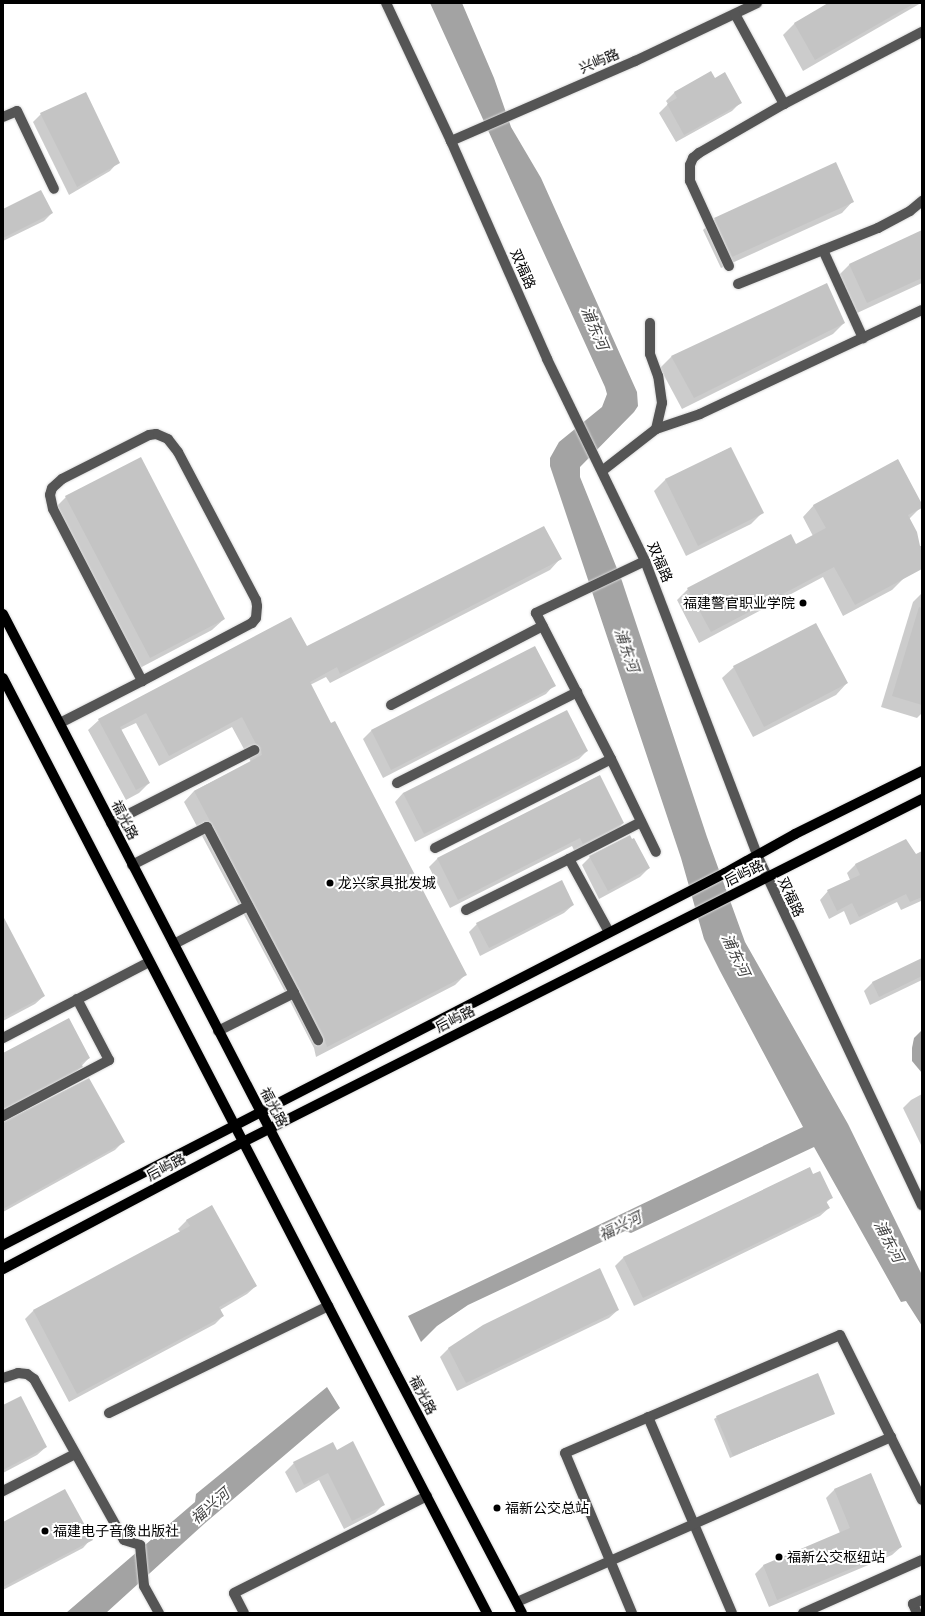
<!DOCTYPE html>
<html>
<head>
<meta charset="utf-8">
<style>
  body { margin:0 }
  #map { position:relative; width:925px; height:1616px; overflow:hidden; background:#fff; font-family:Helvetica,"Noto Sans SC",sans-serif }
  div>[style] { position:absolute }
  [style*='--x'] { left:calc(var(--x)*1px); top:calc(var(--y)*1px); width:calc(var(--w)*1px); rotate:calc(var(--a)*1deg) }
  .water>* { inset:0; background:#a3a3a3 }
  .shadow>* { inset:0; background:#0003 }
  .building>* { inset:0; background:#c4c4c4 }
  .roads { filter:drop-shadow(0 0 1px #dbdbdb) drop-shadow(0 0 1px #dbdbdb) }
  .minor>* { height:10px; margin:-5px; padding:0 5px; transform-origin:5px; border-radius:5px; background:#555 }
  .major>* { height:10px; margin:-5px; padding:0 5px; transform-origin:5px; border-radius:5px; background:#000 }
  .dots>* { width:11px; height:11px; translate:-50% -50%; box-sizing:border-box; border:2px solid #fff; border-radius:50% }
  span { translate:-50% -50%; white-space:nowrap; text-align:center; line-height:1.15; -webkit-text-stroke:4px #fff; paint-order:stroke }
  .street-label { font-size:14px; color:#000 }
  .poi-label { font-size:14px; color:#000 }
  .right { translate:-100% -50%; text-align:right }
  .left { translate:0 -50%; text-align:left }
  .water-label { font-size:15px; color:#444; font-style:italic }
  .frame { position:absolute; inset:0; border:4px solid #000; pointer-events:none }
</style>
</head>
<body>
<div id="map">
  <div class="water">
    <div style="clip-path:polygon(430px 3px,462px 3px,494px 78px,511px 127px,541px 178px,637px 392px,638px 406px,634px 412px,580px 467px,580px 477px,622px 581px,707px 837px,745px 942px,848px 1124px,922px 1275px,922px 1326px,906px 1301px,901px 1302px,814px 1147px,631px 1233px,625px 1231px,468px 1305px,437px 1326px,421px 1342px,408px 1316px,803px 1127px,720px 971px,704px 939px,681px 858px,550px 466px,550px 458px,559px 442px,602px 407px,607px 394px,605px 387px)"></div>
    <div style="clip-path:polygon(922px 1030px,922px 1073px,912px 1061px,912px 1048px,914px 1038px)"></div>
    <div style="clip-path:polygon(327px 1387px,340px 1408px,204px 1524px,106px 1613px,66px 1613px,195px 1502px,196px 1494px)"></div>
  </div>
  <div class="shadow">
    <div style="clip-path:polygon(830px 3px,921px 3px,803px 71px,783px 35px,794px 24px)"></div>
    <div style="clip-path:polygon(710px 73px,714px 79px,740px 103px,732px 111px,676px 142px,659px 113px,668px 104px,666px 101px,674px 93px)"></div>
    <div style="clip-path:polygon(41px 114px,118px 162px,110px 171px,69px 195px,33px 122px)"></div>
    <div style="clip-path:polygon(853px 201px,842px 213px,721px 268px,703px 230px,715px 219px)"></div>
    <div style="clip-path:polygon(3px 210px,52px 213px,44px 221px,3px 241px)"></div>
    <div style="clip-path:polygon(922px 232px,922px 283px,855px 314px,838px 276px,849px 265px)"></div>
    <div style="clip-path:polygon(844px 323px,833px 334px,682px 409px,660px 368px,671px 357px)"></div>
    <div style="clip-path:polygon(730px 448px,762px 513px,751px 524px,686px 556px,654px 491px,665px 480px)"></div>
    <div style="clip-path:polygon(66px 497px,224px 619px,212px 630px,138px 669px,54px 509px)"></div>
    <div style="clip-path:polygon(814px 505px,922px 506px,909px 519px,904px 578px,892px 590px,843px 616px,823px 577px,699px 643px,677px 600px,688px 589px,796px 545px,813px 536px,803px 517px)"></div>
    <div style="clip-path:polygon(560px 559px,550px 570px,330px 683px,326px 677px,310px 685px,466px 974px,455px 985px,316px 1057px,314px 1048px,290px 1001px,184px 802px,194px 791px,251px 762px,232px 727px,159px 766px,136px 723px,121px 730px,149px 783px,139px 793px,126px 800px,88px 730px,99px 720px)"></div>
    <div style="clip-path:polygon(922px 593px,922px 713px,917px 718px,881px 707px,913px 602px)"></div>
    <div style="clip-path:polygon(535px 647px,554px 685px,546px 694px,383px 778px,363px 739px,371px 731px)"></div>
    <div style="clip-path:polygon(734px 667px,847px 683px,836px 695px,753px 737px,722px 678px)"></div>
    <div style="clip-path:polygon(587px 751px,579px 759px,415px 842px,395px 802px,403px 793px)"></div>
    <div style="clip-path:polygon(599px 776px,623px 823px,615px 832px,575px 852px,572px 846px,450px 908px,429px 867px,437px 859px)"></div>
    <div style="clip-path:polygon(631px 840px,649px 868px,640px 877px,599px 899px,582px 865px,590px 857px)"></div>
    <div style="clip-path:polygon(906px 841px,916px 855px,922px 852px,922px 904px,921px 901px,901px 910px,897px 902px,850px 925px,844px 911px,829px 919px,820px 900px,828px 891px,850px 880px,847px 873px,855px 865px)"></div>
    <div style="clip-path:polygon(573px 905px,564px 913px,480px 956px,469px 932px,477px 924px)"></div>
    <div style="clip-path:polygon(3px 918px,44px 996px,35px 1004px,3px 1021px)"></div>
    <div style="clip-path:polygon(922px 959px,922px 980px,870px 1005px,864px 991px,872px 983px)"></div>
    <div style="clip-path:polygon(3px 1054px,89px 1058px,73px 1075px,3px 1112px)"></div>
    <div style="clip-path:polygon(922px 1094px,922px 1147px,903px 1108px,911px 1100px)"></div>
    <div style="clip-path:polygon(3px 1123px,123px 1142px,115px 1150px,3px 1212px)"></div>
    <div style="clip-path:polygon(809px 1168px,813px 1176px,832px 1197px,826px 1203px,829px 1208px,820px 1216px,634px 1306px,615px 1266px,623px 1258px)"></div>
    <div style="clip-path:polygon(187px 1220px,256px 1286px,247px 1294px,220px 1310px,223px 1316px,215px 1324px,69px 1402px,25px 1319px,33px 1311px,181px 1233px,178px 1229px)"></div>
    <div style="clip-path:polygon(618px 1310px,609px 1318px,457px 1391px,440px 1357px,448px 1349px,484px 1326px)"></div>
    <div style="clip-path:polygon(3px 1406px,46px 1447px,37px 1455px,3px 1473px)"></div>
    <div style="clip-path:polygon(834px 1413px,730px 1458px,714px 1419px,717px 1417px)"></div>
    <div style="clip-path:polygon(336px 1451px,384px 1504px,375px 1513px,344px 1529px,319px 1480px,296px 1493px,285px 1472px,294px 1463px)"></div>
    <div style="clip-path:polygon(870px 1475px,901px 1547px,892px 1555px,769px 1607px,755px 1574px,763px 1566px,840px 1533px,826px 1498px,834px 1490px)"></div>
    <div style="clip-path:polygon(3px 1523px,91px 1539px,83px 1548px,3px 1590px)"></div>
  </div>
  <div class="building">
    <div style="clip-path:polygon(828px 3px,915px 3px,815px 60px,794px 23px)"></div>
    <div style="clip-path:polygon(711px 71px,715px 78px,725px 72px,742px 103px,684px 135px,667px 104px,677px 98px,674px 92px)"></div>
    <div style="clip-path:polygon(86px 92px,120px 163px,77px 187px,40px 113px)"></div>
    <div style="clip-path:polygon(836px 162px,854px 202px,732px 257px,714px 218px)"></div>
    <div style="clip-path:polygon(41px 190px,53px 213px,3px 238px,3px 209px)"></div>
    <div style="clip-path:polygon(922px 230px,922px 278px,867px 303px,849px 264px)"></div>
    <div style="clip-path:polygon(827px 283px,845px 323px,694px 398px,671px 356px)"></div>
    <div style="clip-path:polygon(731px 447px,764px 513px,698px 546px,665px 479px)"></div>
    <div style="clip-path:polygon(141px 457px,225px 619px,150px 658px,65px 496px)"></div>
    <div style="clip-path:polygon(898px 459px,922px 504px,922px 508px,908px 515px,917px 532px,920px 546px,922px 546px,922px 569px,855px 605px,834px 567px,711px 632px,687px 588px,791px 534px,796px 544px,826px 528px,813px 505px)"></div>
    <div style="clip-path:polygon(544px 526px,562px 559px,340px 674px,337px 667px,310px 682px,331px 723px,335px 721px,467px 975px,327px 1047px,324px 1037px,300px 990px,194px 791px,262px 755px,260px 747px,256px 744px,242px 717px,169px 756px,146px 713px,120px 727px,150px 783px,136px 790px,98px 719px,291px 617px,307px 646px)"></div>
    <div style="clip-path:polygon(919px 607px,922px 608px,922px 705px,892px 696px)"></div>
    <div style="clip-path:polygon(816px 623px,848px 683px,764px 727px,733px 666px)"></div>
    <div style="clip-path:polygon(535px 646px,556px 686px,391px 770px,371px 730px)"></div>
    <div style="clip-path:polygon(567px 710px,588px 751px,424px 834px,403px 793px)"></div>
    <div style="clip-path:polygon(600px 775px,624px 823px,583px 844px,580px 838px,458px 900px,437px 858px)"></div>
    <div style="clip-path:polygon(630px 835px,632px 839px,634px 838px,650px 868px,608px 891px,589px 856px)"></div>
    <div style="clip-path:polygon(906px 839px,916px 854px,922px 851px,922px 897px,910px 902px,906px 894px,859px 917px,852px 903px,837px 911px,827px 890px,860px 875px,855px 864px)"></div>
    <div style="clip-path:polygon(562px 880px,574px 905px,489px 948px,476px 923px)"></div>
    <div style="clip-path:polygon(3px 916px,45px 996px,3px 1018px)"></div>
    <div style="clip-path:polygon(922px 958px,922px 976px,879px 997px,872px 982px)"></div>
    <div style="clip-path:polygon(69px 1018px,90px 1058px,81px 1063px,83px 1067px,3px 1109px,3px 1053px)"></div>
    <div style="clip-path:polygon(89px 1078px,125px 1142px,3px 1209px,3px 1122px)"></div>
    <div style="clip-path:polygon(810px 1167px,813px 1174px,820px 1171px,833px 1198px,826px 1201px,830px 1208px,643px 1298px,623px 1257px)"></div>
    <div style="clip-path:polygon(212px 1205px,257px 1286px,219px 1307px,224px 1316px,77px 1394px,33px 1310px,190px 1226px,186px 1220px)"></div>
    <div style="clip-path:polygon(600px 1268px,619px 1310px,466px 1383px,448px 1348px,483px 1325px)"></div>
    <div style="clip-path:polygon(818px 1373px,835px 1414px,733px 1456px,716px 1416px)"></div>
    <div style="clip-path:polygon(21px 1396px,47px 1447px,3px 1470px,3px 1405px)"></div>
    <div style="clip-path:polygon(353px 1441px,385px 1505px,352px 1521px,328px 1473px,304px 1485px,293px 1462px,333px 1442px,337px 1450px)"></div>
    <div style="clip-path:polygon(871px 1473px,902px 1547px,777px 1600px,763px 1565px,850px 1528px,834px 1489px)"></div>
    <div style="clip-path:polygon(65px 1489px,93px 1540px,3px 1587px,3px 1522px)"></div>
  </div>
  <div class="roads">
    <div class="minor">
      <div style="--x:386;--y:3;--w:153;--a:64.8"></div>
      <div style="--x:451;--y:141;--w:238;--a:66.2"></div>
      <div style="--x:547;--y:359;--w:225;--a:64.1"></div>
      <div style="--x:645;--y:561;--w:315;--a:69.1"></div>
      <div style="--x:757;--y:855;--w:387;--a:64.8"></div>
      <div style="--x:784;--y:104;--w:156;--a:-27.6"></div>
      <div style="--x:3;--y:117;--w:15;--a:-23"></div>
      <div style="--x:17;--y:111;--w:86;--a:64.6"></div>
      <div style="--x:451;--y:141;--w:201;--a:-23.5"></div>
      <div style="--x:635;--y:61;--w:135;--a:-25.4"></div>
      <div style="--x:823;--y:250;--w:97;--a:65.6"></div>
      <div style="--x:729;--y:266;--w:94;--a:-114.6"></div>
      <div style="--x:690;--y:181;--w:16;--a:-90"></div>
      <div style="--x:690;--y:165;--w:8;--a:-67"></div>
      <div style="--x:693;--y:158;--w:8;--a:-40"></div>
      <div style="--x:699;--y:153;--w:98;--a:-30"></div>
      <div style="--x:784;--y:104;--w:102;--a:-118.6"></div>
      <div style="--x:738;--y:284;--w:151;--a:-21.8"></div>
      <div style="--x:878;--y:228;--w:36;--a:-28"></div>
      <div style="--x:910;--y:211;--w:16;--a:-40"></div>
      <div style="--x:656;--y:429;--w:46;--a:-18.8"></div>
      <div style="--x:700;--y:414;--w:245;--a:-25.1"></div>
      <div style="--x:602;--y:471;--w:68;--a:-37.9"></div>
      <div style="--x:656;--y:429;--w:27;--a:-77"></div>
      <div style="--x:662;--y:403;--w:27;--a:-98"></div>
      <div style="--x:658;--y:376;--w:23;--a:-110"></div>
      <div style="--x:650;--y:354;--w:31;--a:-90"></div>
      <div style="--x:645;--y:561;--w:121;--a:154.5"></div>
      <div style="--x:536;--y:613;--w:164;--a:62.8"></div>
      <div style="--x:611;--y:759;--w:103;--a:64.2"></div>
      <div style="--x:391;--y:705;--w:171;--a:-27.5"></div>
      <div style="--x:60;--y:723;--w:92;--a:-27.1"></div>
      <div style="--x:142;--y:681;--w:124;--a:-27.8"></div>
      <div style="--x:252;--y:623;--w:6;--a:-51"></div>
      <div style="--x:256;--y:618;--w:12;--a:-85"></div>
      <div style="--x:257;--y:606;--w:6;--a:-99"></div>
      <div style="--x:256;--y:600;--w:167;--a:-117.8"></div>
      <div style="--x:178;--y:452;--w:16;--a:-128"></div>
      <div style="--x:168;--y:439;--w:13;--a:-157"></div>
      <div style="--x:156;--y:434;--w:7;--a:172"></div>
      <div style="--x:149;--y:435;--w:97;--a:153.2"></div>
      <div style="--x:62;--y:479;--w:13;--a:138"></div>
      <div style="--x:52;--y:488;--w:7;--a:106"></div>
      <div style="--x:50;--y:495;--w:14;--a:78"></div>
      <div style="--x:53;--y:509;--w:194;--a:62.6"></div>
      <div style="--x:397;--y:783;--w:202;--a:-26.8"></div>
      <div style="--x:111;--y:823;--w:161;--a:-27"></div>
      <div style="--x:435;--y:848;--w:197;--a:-26.8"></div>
      <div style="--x:132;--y:865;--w:84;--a:-26.9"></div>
      <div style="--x:207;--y:827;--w:187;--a:62.3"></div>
      <div style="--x:294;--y:993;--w:85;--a:153.4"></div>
      <div style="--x:466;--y:910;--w:115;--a:-26.3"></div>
      <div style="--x:609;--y:932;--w:83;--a:-118.7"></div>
      <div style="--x:569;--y:859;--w:81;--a:-27.2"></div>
      <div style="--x:174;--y:944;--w:83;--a:-27.2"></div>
      <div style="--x:294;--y:993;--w:53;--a:62.9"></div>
      <div style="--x:3;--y:1038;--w:165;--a:-27.5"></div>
      <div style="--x:3;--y:1116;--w:120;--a:-27.8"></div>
      <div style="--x:109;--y:1060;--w:69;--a:-117.7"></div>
      <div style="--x:3;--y:1378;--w:16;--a:-18"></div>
      <div style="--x:18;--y:1373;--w:9;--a:6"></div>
      <div style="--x:27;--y:1374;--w:9;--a:36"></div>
      <div style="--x:34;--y:1379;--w:184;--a:60.8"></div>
      <div style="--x:124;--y:1540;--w:17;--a:17"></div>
      <div style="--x:140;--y:1545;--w:41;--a:84.4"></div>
      <div style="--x:144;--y:1586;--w:31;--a:61"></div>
      <div style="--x:109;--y:1413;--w:244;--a:-26"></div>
      <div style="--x:648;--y:1417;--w:213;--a:66.8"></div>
      <div style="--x:3;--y:1491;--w:81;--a:-27.2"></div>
      <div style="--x:517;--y:1602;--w:409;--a:-23.8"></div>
      <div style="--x:244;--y:1613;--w:22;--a:-117"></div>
      <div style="--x:234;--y:1593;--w:216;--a:-26.7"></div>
      <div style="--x:632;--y:1613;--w:173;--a:-112.7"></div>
      <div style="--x:565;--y:1453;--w:299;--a:-23.2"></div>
      <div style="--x:840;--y:1335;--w:184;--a:63.6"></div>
      <div style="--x:803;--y:1613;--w:130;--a:-24"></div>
      <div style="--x:917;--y:1613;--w:10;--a:-114"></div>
      <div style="--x:913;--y:1604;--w:10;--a:-24"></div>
    </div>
    <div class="major">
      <div style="--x:3;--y:614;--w:852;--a:62.62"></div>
      <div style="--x:395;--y:1371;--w:273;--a:62.3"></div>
      <div style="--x:3;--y:678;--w:1053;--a:62.63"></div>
      <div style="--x:3;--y:1245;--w:812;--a:-27.26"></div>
      <div style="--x:725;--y:873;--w:80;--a:-29.1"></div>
      <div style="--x:795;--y:834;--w:142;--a:-26.4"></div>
      <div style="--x:3;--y:1269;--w:272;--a:-27.9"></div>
      <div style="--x:243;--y:1142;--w:761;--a:-26.8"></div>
    </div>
  </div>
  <div class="dots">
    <div style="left:803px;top:603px;background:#000"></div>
    <div style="left:330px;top:883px;background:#000"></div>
    <div style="left:497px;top:1508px;background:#000"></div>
    <div style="left:45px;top:1531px;background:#000"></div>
    <div style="left:779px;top:1557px;background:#000"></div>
  </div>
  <div class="street-label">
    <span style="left:599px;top:61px;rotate:-23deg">兴屿路</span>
    <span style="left:523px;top:269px;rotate:66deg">双福路</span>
    <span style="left:660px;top:562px;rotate:67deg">双福路</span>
    <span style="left:125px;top:820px;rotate:63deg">福光路</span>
    <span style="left:744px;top:873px;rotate:-26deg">后屿路</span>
    <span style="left:791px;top:897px;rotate:65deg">双福路</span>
    <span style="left:455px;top:1019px;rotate:-27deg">后屿路</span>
    <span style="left:274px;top:1107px;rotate:62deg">福光路</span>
    <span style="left:166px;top:1167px;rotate:-28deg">后屿路</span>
    <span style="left:423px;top:1395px;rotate:62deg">福光路</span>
  </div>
  <div class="poi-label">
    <span class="right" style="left:795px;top:603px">福建警官职业学院</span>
    <span class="left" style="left:338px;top:883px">龙兴家具批发城</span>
    <span class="left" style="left:505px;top:1508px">福新公交总站</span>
    <span class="left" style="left:53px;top:1531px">福建电子音像出版社</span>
    <span class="left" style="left:787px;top:1557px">福新公交枢纽站</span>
  </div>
  <div class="water-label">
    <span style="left:595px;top:328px;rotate:67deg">浦东河</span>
    <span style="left:627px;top:650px;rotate:71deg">浦东河</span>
    <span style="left:736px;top:955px;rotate:65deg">浦东河</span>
    <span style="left:620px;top:1226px;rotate:-26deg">福兴河</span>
    <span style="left:889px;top:1241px;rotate:62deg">浦东河</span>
    <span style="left:210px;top:1506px;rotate:-41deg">福兴河</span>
  </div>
  <div class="frame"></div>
</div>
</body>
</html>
